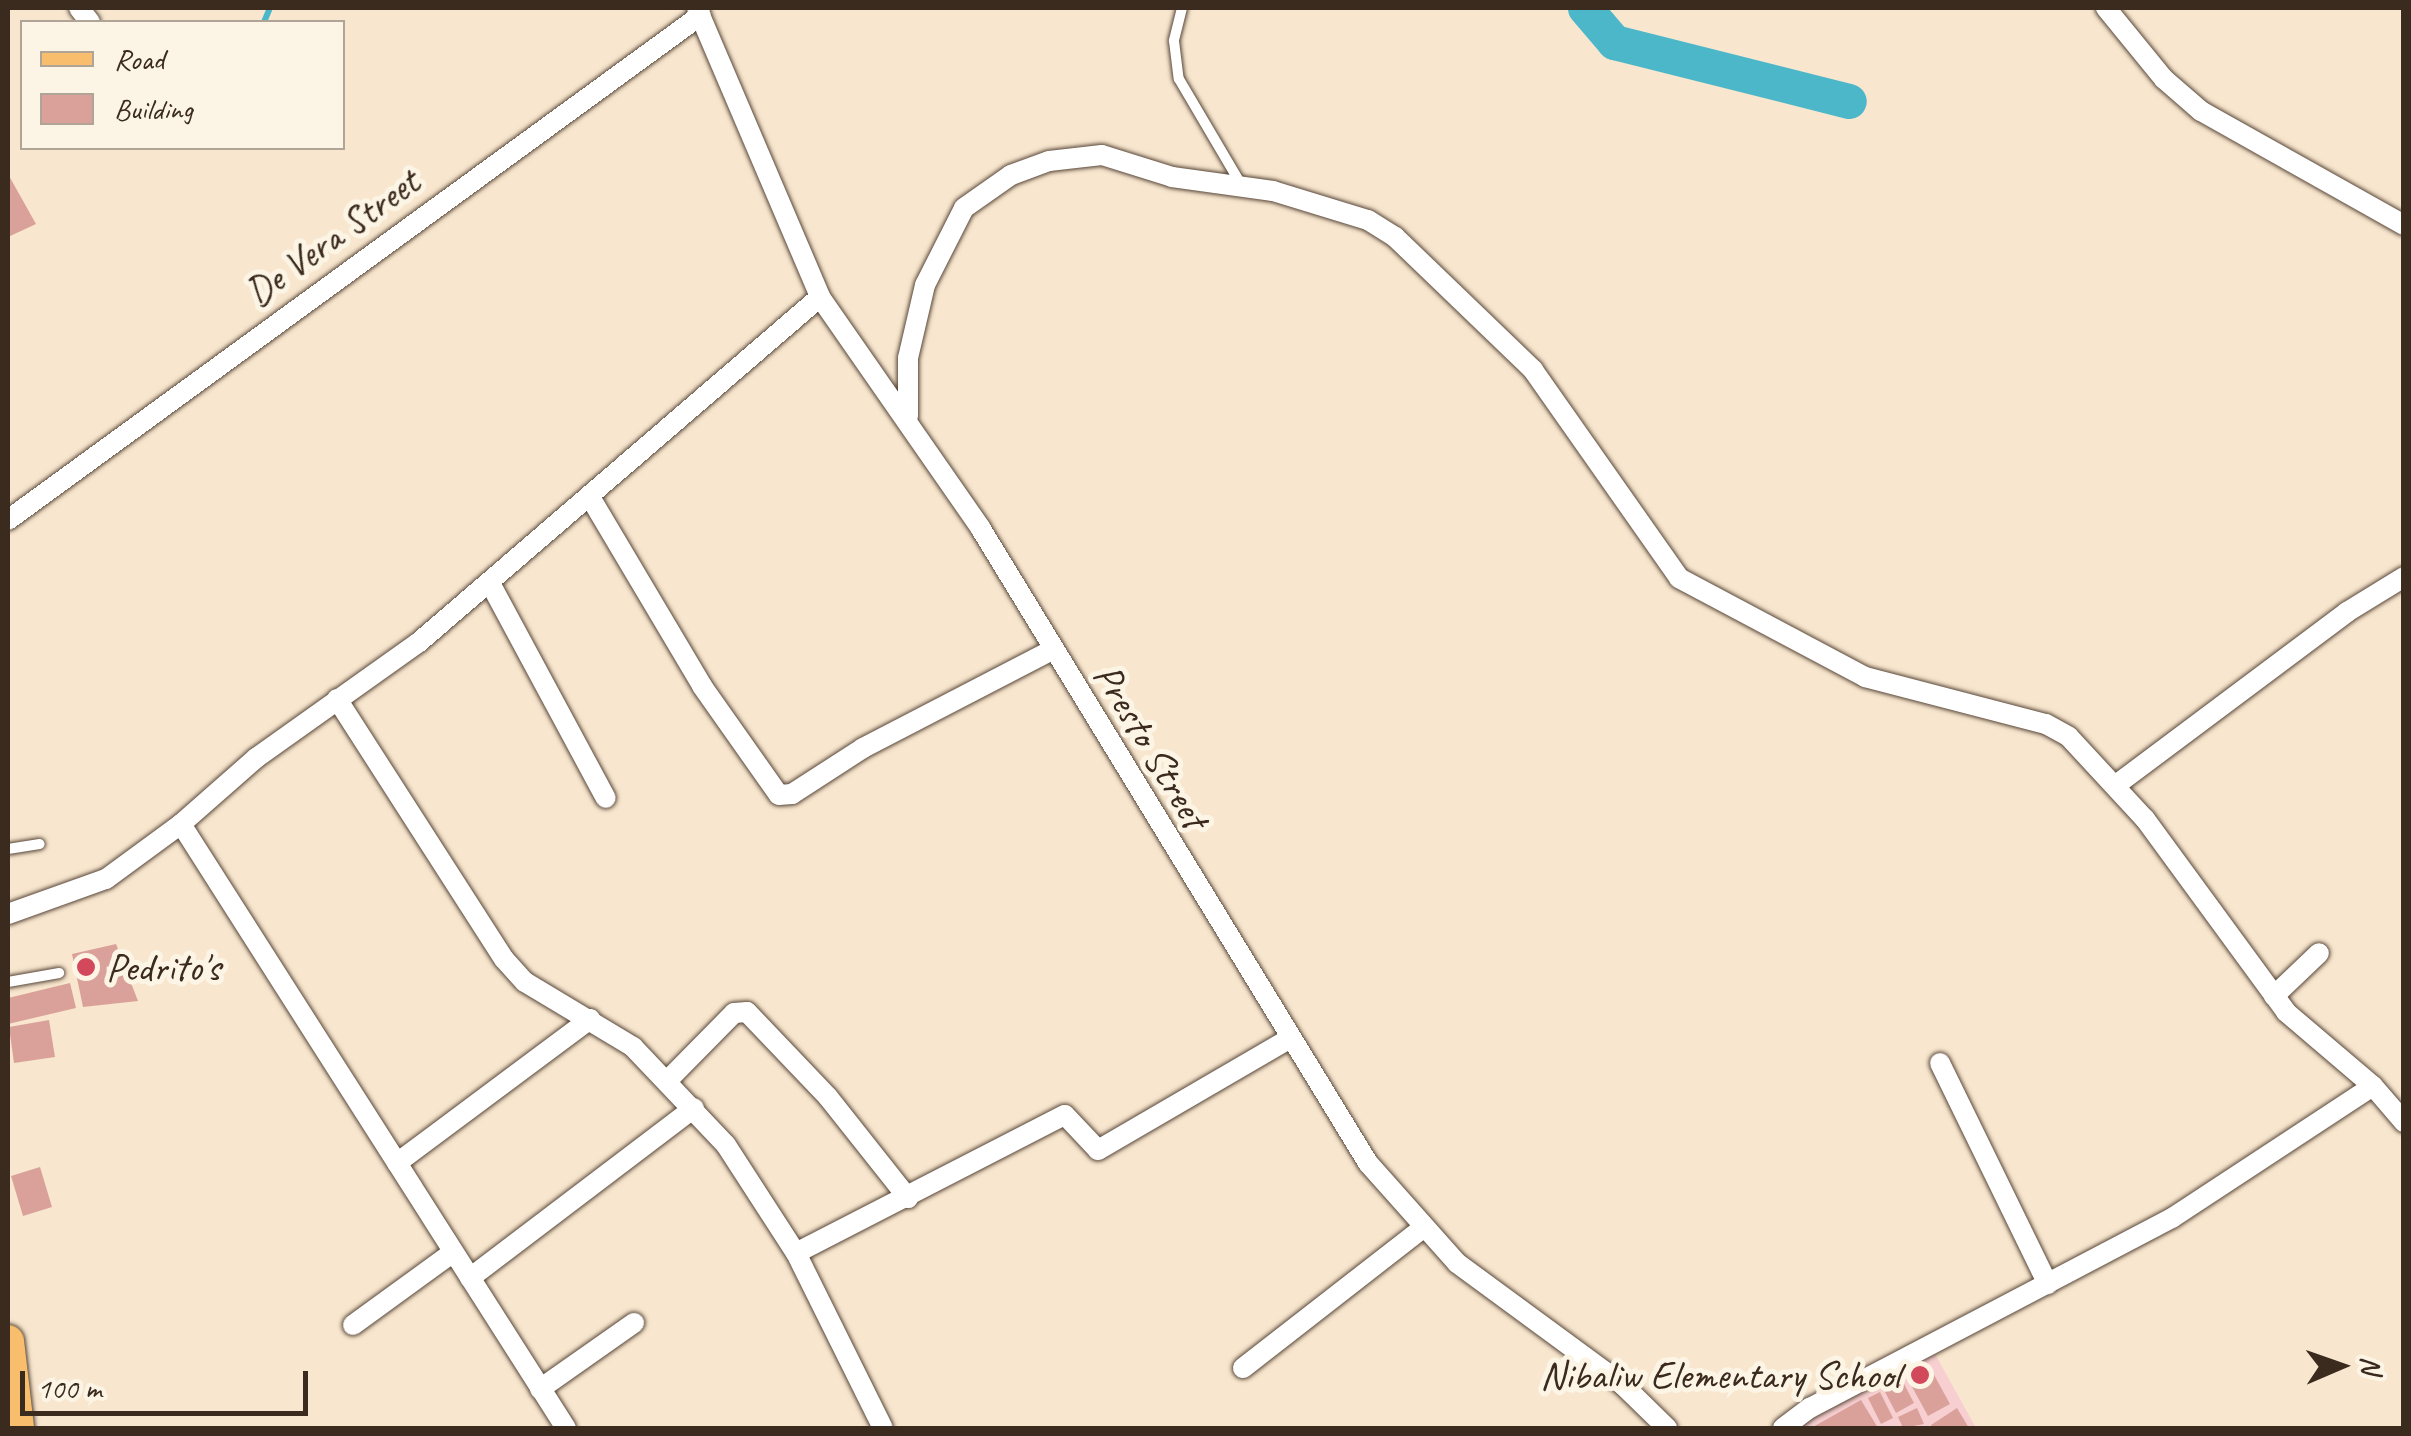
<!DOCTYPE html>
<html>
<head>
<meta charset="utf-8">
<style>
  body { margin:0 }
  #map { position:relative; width:2411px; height:1436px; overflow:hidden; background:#f8e6ce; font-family:Caveat,sans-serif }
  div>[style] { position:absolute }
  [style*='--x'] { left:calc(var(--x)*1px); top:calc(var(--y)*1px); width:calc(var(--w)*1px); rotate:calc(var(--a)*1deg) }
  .built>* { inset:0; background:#f7cfd1 }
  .stream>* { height:6px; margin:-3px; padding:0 3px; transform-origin:3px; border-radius:3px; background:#4db7ca }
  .river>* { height:35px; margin:-17.5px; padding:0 17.5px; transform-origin:17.5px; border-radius:17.5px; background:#4db7ca }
  .building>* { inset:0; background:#daa19b }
  .roads { filter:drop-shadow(0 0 2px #574638) drop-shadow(0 0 2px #574638) }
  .service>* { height:10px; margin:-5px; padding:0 5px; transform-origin:5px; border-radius:5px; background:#fff }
  .minor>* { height:20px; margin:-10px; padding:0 10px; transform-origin:10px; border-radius:10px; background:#fff }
  .primary>* { height:32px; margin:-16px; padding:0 16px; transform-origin:16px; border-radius:16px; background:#f9be6d }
  .dots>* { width:28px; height:28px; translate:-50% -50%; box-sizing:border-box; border:5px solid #fcf5e5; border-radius:50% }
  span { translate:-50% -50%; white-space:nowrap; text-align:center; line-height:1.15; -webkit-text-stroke:10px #fcf5e5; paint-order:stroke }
  .street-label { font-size:40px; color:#3b2a1e }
  .poi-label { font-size:40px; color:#3b2a1e }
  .left { translate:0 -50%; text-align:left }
  .right { translate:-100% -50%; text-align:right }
  .frame { position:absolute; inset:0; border:10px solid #3b2a1e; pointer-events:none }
  .legend { position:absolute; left:20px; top:20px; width:325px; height:130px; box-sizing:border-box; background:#fcf5e5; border:2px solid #afa495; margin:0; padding:12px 18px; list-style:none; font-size:30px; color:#3b2a1e }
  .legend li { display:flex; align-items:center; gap:20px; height:50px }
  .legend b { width:50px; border:2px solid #afa495 }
  .north { position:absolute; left:2291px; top:1316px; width:100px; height:100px; -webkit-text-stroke:8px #fcf5e5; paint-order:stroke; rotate:88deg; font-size:28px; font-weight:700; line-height:40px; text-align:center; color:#3b2a1e }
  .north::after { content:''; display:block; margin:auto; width:35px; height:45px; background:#3b2a1e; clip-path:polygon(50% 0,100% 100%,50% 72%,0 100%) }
  .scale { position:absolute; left:20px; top:1371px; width:288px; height:45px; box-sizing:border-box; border:5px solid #3b2a1e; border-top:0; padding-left:12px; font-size:30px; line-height:35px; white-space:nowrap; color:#3b2a1e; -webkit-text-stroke:8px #fcf5e5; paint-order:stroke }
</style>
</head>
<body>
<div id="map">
  <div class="built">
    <div style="clip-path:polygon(1935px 1354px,1976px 1428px,1798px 1428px,1853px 1395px)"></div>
  </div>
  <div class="stream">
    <div style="--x:264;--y:22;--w:15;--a:-67"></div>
  </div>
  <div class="river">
    <div style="--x:1585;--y:8;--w:45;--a:49.5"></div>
    <div style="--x:1614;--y:42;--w:242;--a:14.1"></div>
  </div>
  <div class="building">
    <div style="clip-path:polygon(8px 174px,36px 224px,8px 237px)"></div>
    <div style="clip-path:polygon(116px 944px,138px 1001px,83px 1007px,72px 954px)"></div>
    <div style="clip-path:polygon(70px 983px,76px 1008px,8px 1024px,8px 998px)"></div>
    <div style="clip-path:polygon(49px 1020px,55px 1057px,14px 1063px,9px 1027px)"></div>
    <div style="clip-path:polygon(40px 1167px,52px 1207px,23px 1216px,11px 1176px)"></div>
    <div style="clip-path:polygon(1927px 1362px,1950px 1404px,1928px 1416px,1905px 1374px)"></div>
    <div style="clip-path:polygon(1903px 1382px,1914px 1403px,1896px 1413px,1885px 1392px)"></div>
    <div style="clip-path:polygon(1880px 1392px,1893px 1418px,1881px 1424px,1868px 1398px)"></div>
    <div style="clip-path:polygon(1861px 1400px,1878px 1428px,1811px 1428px)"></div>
    <div style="clip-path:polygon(1917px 1408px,1924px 1424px,1903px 1428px,1898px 1417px)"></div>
    <div style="clip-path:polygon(1957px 1408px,1969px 1428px,1933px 1428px,1931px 1425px)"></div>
  </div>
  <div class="roads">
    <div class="service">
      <div style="--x:1182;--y:8;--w:34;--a:104"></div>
      <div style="--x:1174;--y:41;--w:38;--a:83"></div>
      <div style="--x:1179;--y:79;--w:124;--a:59.5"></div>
      <div style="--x:8;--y:849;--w:32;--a:-9"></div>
      <div style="--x:8;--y:982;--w:52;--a:-10"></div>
    </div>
    <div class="minor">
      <div style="--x:79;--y:8;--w:18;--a:52"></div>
      <div style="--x:697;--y:8;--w:314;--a:66.9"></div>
      <div style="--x:820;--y:297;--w:282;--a:55.2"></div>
      <div style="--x:981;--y:529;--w:743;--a:58.6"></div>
      <div style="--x:1368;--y:1163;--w:134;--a:48.3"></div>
      <div style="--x:1457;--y:1263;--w:206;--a:36.3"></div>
      <div style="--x:1623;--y:1385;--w:62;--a:44.3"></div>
      <div style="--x:2106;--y:8;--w:92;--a:50.8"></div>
      <div style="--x:2164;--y:79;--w:49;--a:40.9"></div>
      <div style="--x:2201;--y:111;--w:233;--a:29.3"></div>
      <div style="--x:908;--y:416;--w:58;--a:-90"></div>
      <div style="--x:908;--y:358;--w:75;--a:-76.9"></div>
      <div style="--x:925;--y:285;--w:86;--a:-63.1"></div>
      <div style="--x:964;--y:208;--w:57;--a:-35.1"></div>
      <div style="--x:1011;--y:175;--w:40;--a:-20.2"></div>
      <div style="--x:1049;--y:161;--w:53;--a:-6.5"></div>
      <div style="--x:1102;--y:155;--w:73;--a:17.4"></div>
      <div style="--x:1172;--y:177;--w:102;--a:7.9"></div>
      <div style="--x:1273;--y:191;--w:99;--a:17"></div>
      <div style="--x:1368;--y:220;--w:32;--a:32"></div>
      <div style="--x:1395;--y:237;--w:192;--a:43.9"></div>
      <div style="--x:1533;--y:370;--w:254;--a:54.9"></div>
      <div style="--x:1679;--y:578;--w:211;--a:28"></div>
      <div style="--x:1865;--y:677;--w:187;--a:14.6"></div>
      <div style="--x:2046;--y:724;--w:26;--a:29"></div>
      <div style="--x:2069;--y:737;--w:112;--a:47.2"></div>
      <div style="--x:2145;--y:819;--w:239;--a:53.8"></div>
      <div style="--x:2286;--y:1012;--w:114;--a:40.4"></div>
      <div style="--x:2373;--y:1086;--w:48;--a:49.3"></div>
      <div style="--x:590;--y:497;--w:220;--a:59.3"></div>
      <div style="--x:702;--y:686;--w:133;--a:54.8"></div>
      <div style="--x:779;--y:795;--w:13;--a:-4"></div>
      <div style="--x:792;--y:794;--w:85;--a:-32.9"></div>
      <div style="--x:863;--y:748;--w:213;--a:-27.4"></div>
      <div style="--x:8;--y:520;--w:857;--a:-36.08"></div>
      <div style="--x:490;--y:583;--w:244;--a:61.7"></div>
      <div style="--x:337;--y:699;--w:309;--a:57.3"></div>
      <div style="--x:504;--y:959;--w:31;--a:48"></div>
      <div style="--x:525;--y:982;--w:126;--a:31"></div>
      <div style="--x:633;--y:1047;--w:135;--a:46.5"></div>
      <div style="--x:726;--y:1145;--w:129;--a:57.1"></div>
      <div style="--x:796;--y:1253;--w:195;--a:63.6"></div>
      <div style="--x:2116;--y:785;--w:289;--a:-36.8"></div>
      <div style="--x:2347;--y:612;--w:67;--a:-31.6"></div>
      <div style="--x:181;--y:824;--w:716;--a:57.49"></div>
      <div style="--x:8;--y:914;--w:104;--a:-19.7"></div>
      <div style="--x:106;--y:879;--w:93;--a:-36.3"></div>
      <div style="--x:181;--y:824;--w:100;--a:-41.3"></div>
      <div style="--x:256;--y:758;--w:199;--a:-35.4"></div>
      <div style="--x:418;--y:643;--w:530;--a:-40.72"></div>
      <div style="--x:2274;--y:996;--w:62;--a:-43.7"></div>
      <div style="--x:1940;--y:1063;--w:246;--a:64"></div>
      <div style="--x:668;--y:1080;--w:94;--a:-45.4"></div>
      <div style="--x:734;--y:1013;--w:13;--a:-4"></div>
      <div style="--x:747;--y:1012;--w:117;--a:46.4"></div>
      <div style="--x:828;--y:1097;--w:129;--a:51.6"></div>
      <div style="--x:397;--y:1163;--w:241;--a:-36.7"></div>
      <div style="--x:796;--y:1253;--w:302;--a:-27.2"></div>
      <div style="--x:1065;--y:1115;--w:48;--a:46.7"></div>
      <div style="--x:1098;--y:1150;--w:221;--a:-30.2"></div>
      <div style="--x:470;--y:1278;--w:281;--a:-37.2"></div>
      <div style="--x:353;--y:1325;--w:122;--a:-36"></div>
      <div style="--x:1243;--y:1368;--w:229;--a:-37.9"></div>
      <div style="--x:540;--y:1389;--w:115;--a:-35.1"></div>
      <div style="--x:1783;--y:1428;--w:34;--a:-37"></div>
      <div style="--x:1810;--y:1408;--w:409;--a:-27.7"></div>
      <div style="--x:2172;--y:1218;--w:240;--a:-33.3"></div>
    </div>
    <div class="primary">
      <div style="--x:8;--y:1341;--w:88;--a:83.4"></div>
    </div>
  </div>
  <div class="dots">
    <div style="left:86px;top:967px;background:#d1495b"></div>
    <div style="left:1920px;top:1375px;background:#d1495b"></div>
  </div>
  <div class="street-label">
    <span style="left:332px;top:237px;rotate:-36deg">De Vera Street</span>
    <span style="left:1151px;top:746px;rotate:59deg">Presto Street</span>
  </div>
  <div class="poi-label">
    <span class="left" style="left:106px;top:967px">Pedrito's</span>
    <span class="right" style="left:1900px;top:1375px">Nibaliw Elementary School</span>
  </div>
  <div class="frame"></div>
  <ul class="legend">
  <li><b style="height:12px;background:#f9be6d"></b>Road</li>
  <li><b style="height:28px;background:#daa19b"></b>Building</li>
  </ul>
  <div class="north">N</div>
  <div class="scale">100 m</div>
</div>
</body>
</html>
